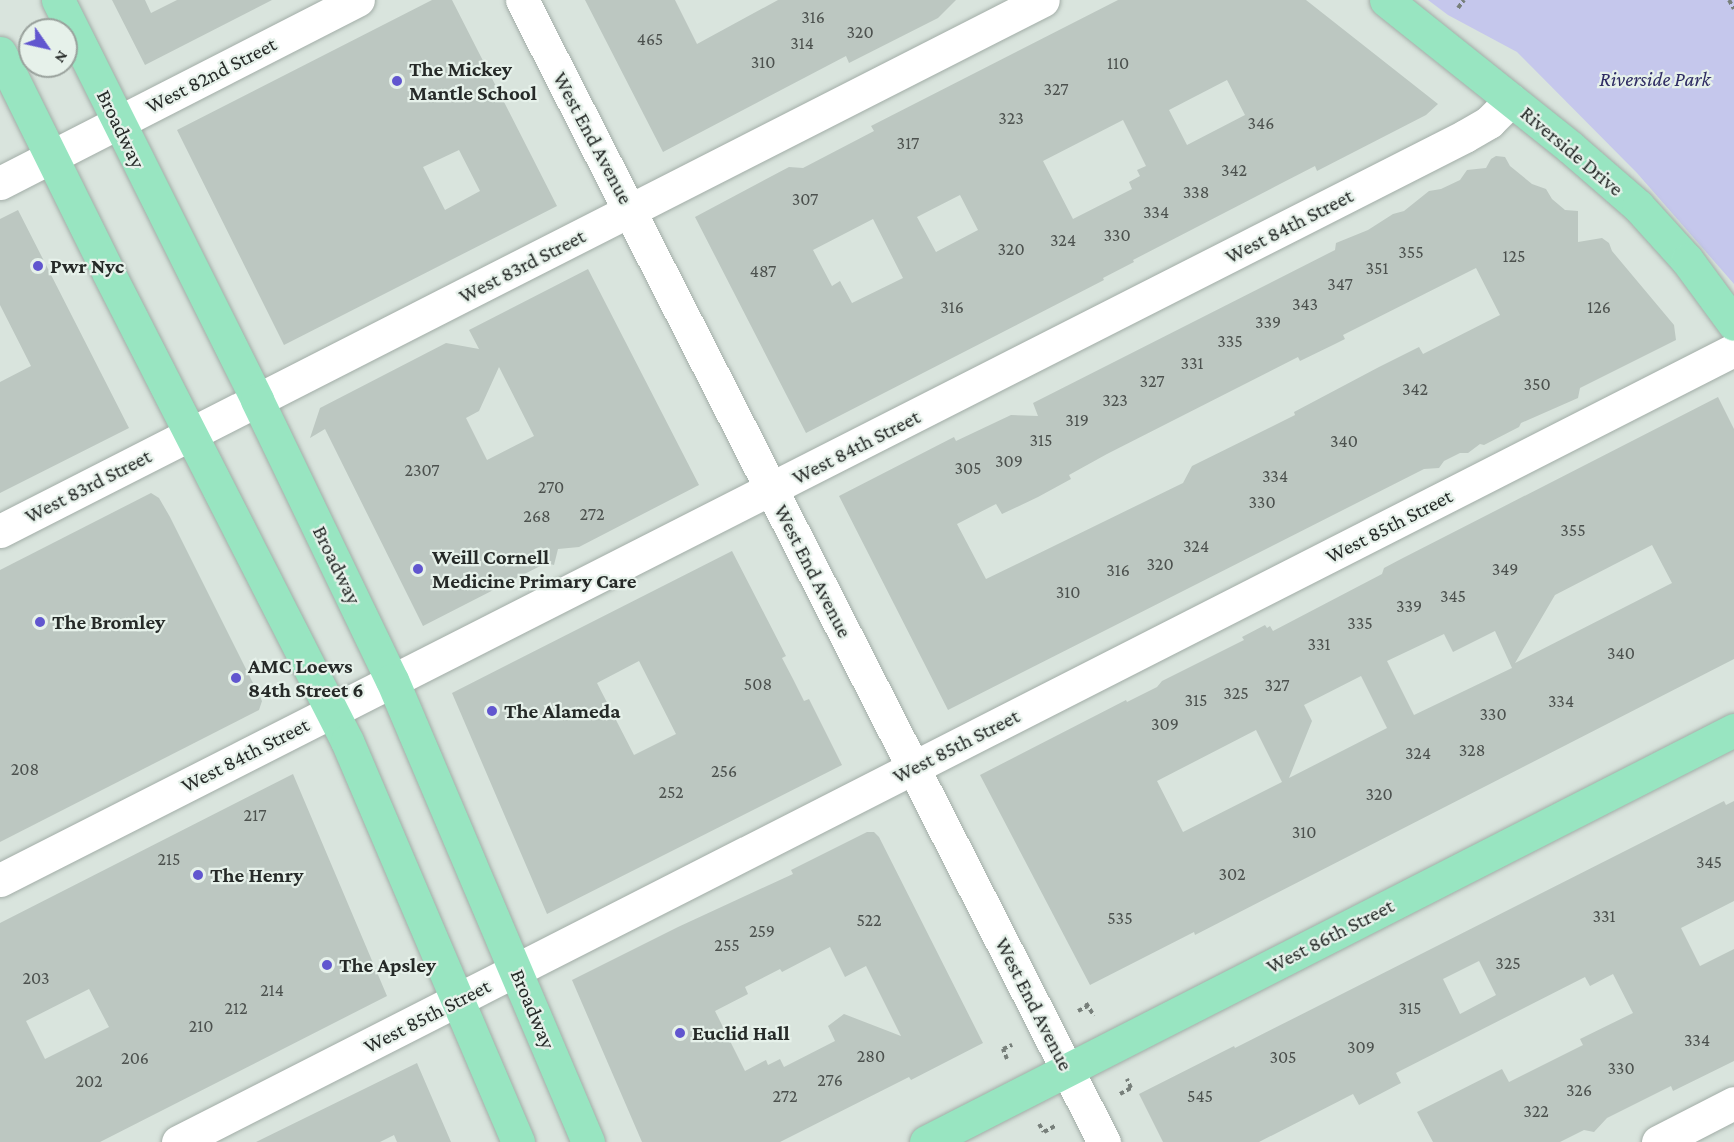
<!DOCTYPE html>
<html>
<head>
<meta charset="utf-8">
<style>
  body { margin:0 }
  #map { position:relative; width:1734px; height:1142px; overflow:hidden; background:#d9e4dd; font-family:"Crimson Pro",serif }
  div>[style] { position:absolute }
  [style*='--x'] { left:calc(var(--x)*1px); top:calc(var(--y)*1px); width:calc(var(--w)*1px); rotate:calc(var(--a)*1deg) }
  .green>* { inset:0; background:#c5c7ec }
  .building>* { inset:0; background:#bcc7c1 }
  .path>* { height:4px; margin-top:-2px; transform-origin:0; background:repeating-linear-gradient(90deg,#777f7a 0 4.5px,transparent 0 7.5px) }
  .roads { filter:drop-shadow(0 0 2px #a2ada7) drop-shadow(0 0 2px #a2ada7) }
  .minor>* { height:33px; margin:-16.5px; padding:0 16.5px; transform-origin:16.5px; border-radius:16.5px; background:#fff }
  .major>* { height:33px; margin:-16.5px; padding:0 16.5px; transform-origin:16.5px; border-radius:16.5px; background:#98e5c1 }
  .dots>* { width:16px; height:16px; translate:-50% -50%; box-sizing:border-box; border:3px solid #e6f1ea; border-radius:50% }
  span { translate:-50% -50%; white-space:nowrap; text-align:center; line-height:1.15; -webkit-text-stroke:4.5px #e6f1ea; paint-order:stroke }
  .number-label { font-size:18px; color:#4c514e }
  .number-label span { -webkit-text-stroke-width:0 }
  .poi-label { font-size:21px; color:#262a28; font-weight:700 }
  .left { translate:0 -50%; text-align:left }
  .street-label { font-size:21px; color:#262a28 }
  .park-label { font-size:21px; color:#2f2c63; font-style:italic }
  .north { position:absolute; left:18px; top:18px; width:60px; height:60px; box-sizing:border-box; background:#e6f1ea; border:2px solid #99a19c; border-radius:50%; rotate:124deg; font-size:16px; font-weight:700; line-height:24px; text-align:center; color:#262a28 }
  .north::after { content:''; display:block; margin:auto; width:21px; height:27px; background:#6156cf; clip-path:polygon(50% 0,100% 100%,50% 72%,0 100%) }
</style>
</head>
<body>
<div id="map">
  <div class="green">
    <div style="clip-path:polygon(1428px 0,1734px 0,1734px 284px,1637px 173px,1517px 52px,1448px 15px)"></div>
  </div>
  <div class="building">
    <div style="clip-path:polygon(112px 0,145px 0,151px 13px,177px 0,272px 0,145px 65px)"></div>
    <div style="clip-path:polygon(evenodd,432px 0,452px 0,557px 206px,284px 345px,177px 130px,432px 0,459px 150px,480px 191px,445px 210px,423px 167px,459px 150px)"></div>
    <div style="clip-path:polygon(585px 0,675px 0,697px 44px,778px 0,956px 0,938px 18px,849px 63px,846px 56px,663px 152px)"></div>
    <div style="clip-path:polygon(evenodd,1118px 0,1306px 0,1438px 104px,1426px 115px,1317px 171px,1315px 166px,1280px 184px,1133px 260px,1134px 262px,1103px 278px,1104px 280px,806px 433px,695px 217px,789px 167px,803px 168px,874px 131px,871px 126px,1118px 0,1227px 80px,1245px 115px,1187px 145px,1169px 110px,1227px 80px,1118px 0,1123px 120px,1146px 166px,1137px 170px,1140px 176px,1129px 182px,1132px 189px,1073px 219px,1043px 161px,1123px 120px,1118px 0,960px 195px,978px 230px,936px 252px,917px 217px,960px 195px,1118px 0,873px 219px,903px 278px,852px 303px,840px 281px,832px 286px,813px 250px,873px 219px)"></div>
    <div style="clip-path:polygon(evenodd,1496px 156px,1505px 157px,1510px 166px,1532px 184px,1546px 189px,1552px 199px,1565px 210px,1578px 211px,1578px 242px,1602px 238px,1609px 243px,1612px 251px,1674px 325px,1676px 340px,1580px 388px,1578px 398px,1521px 423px,1519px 427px,1484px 445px,1480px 444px,1468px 453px,1460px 453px,1444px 461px,1439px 468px,1424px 469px,948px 710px,839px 496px,954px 437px,956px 441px,1011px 415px,1038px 416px,1033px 403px,1335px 250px,1336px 243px,1368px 230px,1393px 214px,1404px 211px,1429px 191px,1441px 189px,1460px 180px,1467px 170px,1486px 168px,1491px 159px,1496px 156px,1476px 268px,1500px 315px,1423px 354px,1419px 347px,1379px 367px,1294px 412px,1295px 415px,1192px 466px,1183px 483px,986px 579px,957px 524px,996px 504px,1002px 514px,1038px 497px,1071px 479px,1069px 475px,1107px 454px,1298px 357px,1300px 361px,1335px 344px,1345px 339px,1343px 335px,1476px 268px)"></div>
    <div style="clip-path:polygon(18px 210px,129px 428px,0 493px,0 382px,31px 366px,0 305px,0 219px)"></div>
    <div style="clip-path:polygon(evenodd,588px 269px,699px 485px,579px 547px,558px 549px,554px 565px,546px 563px,423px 626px,325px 429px,310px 438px,320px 408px,446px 343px,479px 349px,469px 330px,588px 269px,499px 367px,534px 436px,487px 460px,466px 418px,479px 411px,499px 367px)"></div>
    <div style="clip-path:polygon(evenodd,1718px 397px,1734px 429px,1734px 659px,1195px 935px,1194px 932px,1090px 985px,980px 775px,1126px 700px,1127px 702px,1157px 687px,1162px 681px,1244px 640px,1242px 637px,1265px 625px,1267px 628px,1270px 626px,1273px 631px,1382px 574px,1384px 568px,1401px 559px,1718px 397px,1652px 545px,1672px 583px,1515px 663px,1555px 595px,1652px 545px,1718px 397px,1495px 631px,1512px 668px,1414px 715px,1387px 661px,1444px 634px,1453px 652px,1495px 631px,1718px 397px,1361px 676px,1387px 728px,1289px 778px,1312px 721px,1304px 705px,1361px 676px,1718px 397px,1256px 730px,1282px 782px,1183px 832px,1157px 781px,1256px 730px)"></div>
    <div style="clip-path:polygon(151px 493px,159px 498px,170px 517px,262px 701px,259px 710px,0 842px,0 570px)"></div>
    <div style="clip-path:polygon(evenodd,732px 551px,786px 656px,782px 658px,793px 679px,804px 701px,809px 699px,842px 765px,547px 914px,452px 693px,732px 551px,639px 661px,676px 734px,634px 755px,597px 683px,639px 661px)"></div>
    <div style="clip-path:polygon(evenodd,293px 774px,387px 996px,100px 1142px,0 1142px,0 923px,293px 774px,89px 989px,109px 1027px,45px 1059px,26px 1021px,89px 989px)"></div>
    <div style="clip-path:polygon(evenodd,1724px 801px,1726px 805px,1734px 801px,1734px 901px,1681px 928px,1700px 966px,1734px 949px,1734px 1061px,1673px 1091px,1671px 1086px,1607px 1118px,1594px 1132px,1584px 1130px,1560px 1142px,1433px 1142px,1417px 1112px,1502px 1069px,1509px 1082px,1583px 1045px,1580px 1039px,1633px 1013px,1613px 974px,1590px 986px,1585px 977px,1396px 1073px,1401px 1083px,1359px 1105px,1353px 1094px,1259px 1142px,1163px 1142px,1139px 1094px,1234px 1046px,1235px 1048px,1724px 801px,1479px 961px,1496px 995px,1460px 1014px,1443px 979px,1479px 961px)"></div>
    <div style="clip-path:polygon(evenodd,867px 832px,874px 832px,879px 837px,983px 1043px,911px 1080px,909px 1077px,780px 1142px,642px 1142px,572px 980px,678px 927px,793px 874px,791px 870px,867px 832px,830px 947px,845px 977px,866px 966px,901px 1036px,844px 1014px,828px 1026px,835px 1041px,784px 1067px,780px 1059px,768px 1065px,766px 1060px,745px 1071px,715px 1011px,748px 994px,745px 987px,780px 969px,782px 972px,830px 947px)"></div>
    <div style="clip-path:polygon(417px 1063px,451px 1142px,397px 1142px,394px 1135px,380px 1142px,256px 1142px)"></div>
  </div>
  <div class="path">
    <div style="--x:1729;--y:0;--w:10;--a:61"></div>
    <div style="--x:1458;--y:8;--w:10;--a:-53"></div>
    <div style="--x:1086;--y:1003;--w:15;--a:58"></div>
    <div style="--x:1078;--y:1011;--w:11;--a:-27"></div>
    <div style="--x:1007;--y:1059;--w:11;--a:-112"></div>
    <div style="--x:1003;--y:1049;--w:10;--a:-24"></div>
    <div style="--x:1120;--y:1094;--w:13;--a:-29"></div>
    <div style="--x:1131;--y:1088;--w:10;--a:-114"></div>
    <div style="--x:1039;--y:1124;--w:9;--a:58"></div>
    <div style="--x:1044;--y:1132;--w:13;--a:-29"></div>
  </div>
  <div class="roads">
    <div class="minor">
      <div style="--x:522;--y:0;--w:1282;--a:63"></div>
      <div style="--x:0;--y:183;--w:402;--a:-27.1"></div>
      <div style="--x:0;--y:531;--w:1170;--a:-26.98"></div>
      <div style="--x:0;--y:880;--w:1643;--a:-26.92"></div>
      <div style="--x:1465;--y:136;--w:28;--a:-30"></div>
      <div style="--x:1489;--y:122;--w:31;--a:-45"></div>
      <div style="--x:178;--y:1142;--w:1746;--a:-26.98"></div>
      <div style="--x:1658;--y:1142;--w:85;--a:-27.2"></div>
    </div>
    <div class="major">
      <div style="--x:58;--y:0;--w:447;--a:63.5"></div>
      <div style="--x:257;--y:400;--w:311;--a:64.3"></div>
      <div style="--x:392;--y:680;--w:502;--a:67.01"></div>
      <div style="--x:1386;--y:0;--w:236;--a:38.6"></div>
      <div style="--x:1570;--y:147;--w:90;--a:40.9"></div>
      <div style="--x:1638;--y:206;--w:73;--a:47.8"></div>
      <div style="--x:1687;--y:260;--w:79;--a:53.7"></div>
      <div style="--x:0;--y:53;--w:244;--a:63.7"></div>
      <div style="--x:108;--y:272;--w:526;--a:63"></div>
      <div style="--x:347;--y:741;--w:436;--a:66.9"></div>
      <div style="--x:926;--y:1142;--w:907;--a:-27.02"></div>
    </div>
  </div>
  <div class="dots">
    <div style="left:397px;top:81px;background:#6156cf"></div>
    <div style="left:38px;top:266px;background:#6156cf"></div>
    <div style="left:418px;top:569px;background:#6156cf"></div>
    <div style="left:40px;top:622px;background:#6156cf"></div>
    <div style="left:236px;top:678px;background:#6156cf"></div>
    <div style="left:492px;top:711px;background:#6156cf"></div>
    <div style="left:198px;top:875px;background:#6156cf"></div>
    <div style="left:327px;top:965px;background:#6156cf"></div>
    <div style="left:680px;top:1033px;background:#6156cf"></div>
  </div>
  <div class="number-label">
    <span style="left:813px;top:17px">316</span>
    <span style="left:860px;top:32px">320</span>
    <span style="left:650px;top:39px">465</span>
    <span style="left:802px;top:43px">314</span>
    <span style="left:763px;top:62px">310</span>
    <span style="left:1118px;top:63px">110</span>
    <span style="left:1056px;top:89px">327</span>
    <span style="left:1011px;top:118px">323</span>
    <span style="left:1261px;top:123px">346</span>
    <span style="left:908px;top:143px">317</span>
    <span style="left:1234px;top:170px">342</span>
    <span style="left:1196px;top:192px">338</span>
    <span style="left:805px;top:199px">307</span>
    <span style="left:1156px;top:212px">334</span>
    <span style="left:1117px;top:235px">330</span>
    <span style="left:1063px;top:240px">324</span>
    <span style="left:1011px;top:249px">320</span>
    <span style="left:1411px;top:252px">355</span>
    <span style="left:1514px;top:256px">125</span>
    <span style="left:1377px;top:268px">351</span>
    <span style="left:763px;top:271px">487</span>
    <span style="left:1340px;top:284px">347</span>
    <span style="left:1305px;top:304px">343</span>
    <span style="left:952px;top:307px">316</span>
    <span style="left:1599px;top:307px">126</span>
    <span style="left:1268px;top:322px">339</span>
    <span style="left:1230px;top:341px">335</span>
    <span style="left:1192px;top:363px">331</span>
    <span style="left:1152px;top:381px">327</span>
    <span style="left:1537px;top:384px">350</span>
    <span style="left:1415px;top:389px">342</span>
    <span style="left:1115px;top:400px">323</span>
    <span style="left:1077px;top:420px">319</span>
    <span style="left:1041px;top:440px">315</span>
    <span style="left:1344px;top:441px">340</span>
    <span style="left:1009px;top:461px">309</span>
    <span style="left:968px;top:468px">305</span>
    <span style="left:422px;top:470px">2307</span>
    <span style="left:1275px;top:476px">334</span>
    <span style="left:551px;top:487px">270</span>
    <span style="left:1262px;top:502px">330</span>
    <span style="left:592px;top:514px">272</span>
    <span style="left:537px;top:516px">268</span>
    <span style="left:1573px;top:530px">355</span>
    <span style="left:1196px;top:546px">324</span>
    <span style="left:1160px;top:564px">320</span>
    <span style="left:1505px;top:569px">349</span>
    <span style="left:1118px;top:570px">316</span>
    <span style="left:1068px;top:592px">310</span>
    <span style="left:1453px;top:596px">345</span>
    <span style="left:1409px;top:606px">339</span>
    <span style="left:1360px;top:623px">335</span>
    <span style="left:1319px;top:644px">331</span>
    <span style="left:1621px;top:653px">340</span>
    <span style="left:758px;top:684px">508</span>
    <span style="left:1277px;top:685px">327</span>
    <span style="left:1236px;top:693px">325</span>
    <span style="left:1196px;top:700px">315</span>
    <span style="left:1561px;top:701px">334</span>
    <span style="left:1493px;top:714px">330</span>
    <span style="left:1165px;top:724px">309</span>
    <span style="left:1472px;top:750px">328</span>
    <span style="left:1418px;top:753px">324</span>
    <span style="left:25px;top:769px">208</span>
    <span style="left:724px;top:771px">256</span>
    <span style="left:671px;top:792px">252</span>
    <span style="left:1379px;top:794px">320</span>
    <span style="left:255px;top:815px">217</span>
    <span style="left:1304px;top:832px">310</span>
    <span style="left:169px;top:859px">215</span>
    <span style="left:1709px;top:862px">345</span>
    <span style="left:1232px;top:874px">302</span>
    <span style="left:1604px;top:916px">331</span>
    <span style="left:1120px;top:918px">535</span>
    <span style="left:869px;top:920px">522</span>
    <span style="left:762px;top:931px">259</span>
    <span style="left:727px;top:945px">255</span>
    <span style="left:1508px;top:963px">325</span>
    <span style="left:36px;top:978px">203</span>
    <span style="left:272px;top:990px">214</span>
    <span style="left:236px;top:1008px">212</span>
    <span style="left:1410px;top:1008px">315</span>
    <span style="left:201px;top:1026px">210</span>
    <span style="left:1697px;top:1040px">334</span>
    <span style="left:1361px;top:1047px">309</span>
    <span style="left:871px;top:1056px">280</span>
    <span style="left:1283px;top:1057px">305</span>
    <span style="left:135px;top:1058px">206</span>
    <span style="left:1621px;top:1068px">330</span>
    <span style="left:830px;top:1080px">276</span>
    <span style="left:89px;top:1081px">202</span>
    <span style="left:1579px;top:1090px">326</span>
    <span style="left:785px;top:1096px">272</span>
    <span style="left:1200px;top:1096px">545</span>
    <span style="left:1536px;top:1111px">322</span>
  </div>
  <div class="poi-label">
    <span class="left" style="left:409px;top:81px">The Mickey<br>Mantle School</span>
    <span class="left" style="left:50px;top:266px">Pwr Nyc</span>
    <span class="left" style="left:432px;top:569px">Weill Cornell<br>Medicine Primary Care</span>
    <span class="left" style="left:52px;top:622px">The Bromley</span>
    <span class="left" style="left:248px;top:678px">AMC Loews<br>84th Street 6</span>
    <span class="left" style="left:504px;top:711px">The Alameda</span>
    <span class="left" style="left:210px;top:875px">The Henry</span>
    <span class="left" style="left:339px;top:965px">The Apsley</span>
    <span class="left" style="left:692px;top:1033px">Euclid Hall</span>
  </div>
  <div class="street-label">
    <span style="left:211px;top:75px;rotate:-27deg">West 82nd Street</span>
    <span style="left:121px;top:129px;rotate:64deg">Broadway</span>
    <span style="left:593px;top:138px;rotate:62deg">West End Avenue</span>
    <span style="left:1572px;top:151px;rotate:40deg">Riverside Drive</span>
    <span style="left:1289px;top:226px;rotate:-27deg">West 84th Street</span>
    <span style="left:522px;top:266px;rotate:-27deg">West 83rd Street</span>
    <span style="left:856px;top:447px;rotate:-27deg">West 84th Street</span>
    <span style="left:88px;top:486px;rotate:-27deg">West 83rd Street</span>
    <span style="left:1389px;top:526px;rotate:-27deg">West 85th Street</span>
    <span style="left:337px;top:565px;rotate:64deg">Broadway</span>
    <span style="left:813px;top:571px;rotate:63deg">West End Avenue</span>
    <span style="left:956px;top:746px;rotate:-27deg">West 85th Street</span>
    <span style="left:245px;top:755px;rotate:-27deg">West 84th Street</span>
    <span style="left:1330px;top:936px;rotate:-27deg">West 86th Street</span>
    <span style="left:1034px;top:1004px;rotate:63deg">West End Avenue</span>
    <span style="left:533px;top:1009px;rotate:67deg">Broadway</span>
    <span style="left:427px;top:1016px;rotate:-27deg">West 85th Street</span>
  </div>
  <div class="park-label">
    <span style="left:1655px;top:79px">Riverside Park</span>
  </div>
  <div class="north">N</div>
</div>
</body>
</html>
